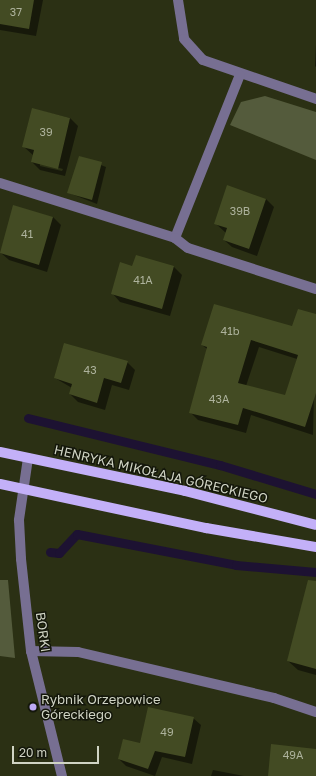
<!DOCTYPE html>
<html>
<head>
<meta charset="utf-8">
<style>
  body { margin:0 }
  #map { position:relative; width:316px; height:776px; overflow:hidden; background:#2b3014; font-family:"Golos Text",sans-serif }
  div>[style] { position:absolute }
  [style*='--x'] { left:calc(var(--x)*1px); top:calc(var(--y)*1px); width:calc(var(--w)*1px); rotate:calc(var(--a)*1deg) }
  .green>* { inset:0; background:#545b3c }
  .shadow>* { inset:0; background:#0007 }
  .stream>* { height:9px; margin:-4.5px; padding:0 4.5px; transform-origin:4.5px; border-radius:4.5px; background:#1d1232 }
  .building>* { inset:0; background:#434b23 }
  .minor>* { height:10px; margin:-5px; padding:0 5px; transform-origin:5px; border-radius:5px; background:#776f92 }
  .major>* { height:10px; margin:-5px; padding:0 5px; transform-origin:5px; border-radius:5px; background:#c3b0f8 }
  .dots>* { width:11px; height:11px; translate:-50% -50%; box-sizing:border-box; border:2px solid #14170b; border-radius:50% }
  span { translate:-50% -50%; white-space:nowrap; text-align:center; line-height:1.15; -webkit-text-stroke:3px #14170b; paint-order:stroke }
  .number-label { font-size:11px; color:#adb29c }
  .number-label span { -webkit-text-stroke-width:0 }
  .street-label { font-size:13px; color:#d0d4c4 }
  .poi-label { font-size:13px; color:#d0d4c4 }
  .left { translate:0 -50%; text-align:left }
  .scale { position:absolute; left:12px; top:746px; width:87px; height:18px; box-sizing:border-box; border:2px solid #d0d4c4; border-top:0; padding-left:5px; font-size:12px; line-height:14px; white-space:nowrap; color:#d0d4c4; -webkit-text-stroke:3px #14170b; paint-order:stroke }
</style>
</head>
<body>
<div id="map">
  <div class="green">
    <div style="clip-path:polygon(265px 96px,316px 112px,316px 160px,230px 125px,241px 102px)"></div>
    <div style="clip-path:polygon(0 580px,8px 580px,15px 658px,0 656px)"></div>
  </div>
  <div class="shadow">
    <div style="clip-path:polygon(0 0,43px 0,36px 36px,0 30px)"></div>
    <div style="clip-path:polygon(316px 45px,316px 67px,315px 66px)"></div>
    <div style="clip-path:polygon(evenodd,33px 109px,70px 118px,78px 126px,65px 176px,40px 170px,32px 162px,34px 156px,24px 147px,33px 109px,40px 163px,63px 169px,62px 171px,40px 166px,40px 163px)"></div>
    <div style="clip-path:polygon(80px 157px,106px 167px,97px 204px,69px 193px)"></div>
    <div style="clip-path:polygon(266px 199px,274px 207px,257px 256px,232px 247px,224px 240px,226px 233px,215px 223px)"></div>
    <div style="clip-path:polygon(53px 217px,61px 225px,47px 272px,9px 260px,1px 253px)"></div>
    <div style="clip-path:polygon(136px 257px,174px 267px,182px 275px,170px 316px,120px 302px,113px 294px,133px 267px)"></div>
    <div style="clip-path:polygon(evenodd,316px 315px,313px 435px,251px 415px,246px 433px,198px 420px,190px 412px,207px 349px,202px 345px,293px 328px,316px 315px,259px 347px,297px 359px,286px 397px,246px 386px,259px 347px)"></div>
    <div style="clip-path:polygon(127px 362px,135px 370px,129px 390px,112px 385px,105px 410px,78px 402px,70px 394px,72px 388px,55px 378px)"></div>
    <div style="clip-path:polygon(316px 613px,316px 675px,298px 670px,288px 661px)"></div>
    <div style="clip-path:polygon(193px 718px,201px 725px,192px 764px,162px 757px,155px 776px,126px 766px,119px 759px)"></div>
    <div style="clip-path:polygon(213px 770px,244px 776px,211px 776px)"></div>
  </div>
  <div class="stream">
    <div style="--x:28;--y:418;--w:198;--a:13.8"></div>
    <div style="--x:220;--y:465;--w:100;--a:16.8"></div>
    <div style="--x:50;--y:552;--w:9;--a:6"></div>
    <div style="--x:59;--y:553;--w:26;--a:-47"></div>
    <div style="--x:77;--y:534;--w:162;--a:11"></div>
    <div style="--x:236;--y:565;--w:80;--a:5"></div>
  </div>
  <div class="building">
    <div style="clip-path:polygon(0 0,34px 0,29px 29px,0 24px)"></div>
    <div style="clip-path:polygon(32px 108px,70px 118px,58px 169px,31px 162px,34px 150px,22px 147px)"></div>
    <div style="clip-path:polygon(79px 156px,102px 162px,92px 200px,67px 193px)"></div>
    <div style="clip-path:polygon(227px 185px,266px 199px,249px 249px,223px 240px,227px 228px,214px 224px)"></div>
    <div style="clip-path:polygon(13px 205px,53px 217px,39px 265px,0 253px)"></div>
    <div style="clip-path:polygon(136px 255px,174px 266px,162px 309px,111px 294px,120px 262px,132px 266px)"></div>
    <div style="clip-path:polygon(evenodd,214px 304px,292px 326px,298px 309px,316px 314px,316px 393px,305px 427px,243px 408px,238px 425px,189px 413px,207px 347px,201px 345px,214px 304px,251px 340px,298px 355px,285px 395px,238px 383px,251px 340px)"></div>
    <div style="clip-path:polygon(64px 343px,128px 361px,121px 383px,104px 378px,97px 403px,69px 394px,72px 384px,54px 378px)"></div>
    <div style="clip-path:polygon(308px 580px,316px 581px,316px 669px,287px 661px)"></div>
    <div style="clip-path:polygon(148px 707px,194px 717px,185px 757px,155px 751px,148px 769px,118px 759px,123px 739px,140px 743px)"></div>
    <div style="clip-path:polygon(271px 744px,316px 749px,316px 776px,268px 776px)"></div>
  </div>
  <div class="minor">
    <div style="--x:178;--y:0;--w:39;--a:81"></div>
    <div style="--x:184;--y:39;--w:28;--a:48"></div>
    <div style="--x:203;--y:60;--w:120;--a:19"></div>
    <div style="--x:0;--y:183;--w:183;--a:17.4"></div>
    <div style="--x:175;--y:238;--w:175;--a:-68.3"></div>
    <div style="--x:175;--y:238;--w:16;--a:38"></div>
    <div style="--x:188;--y:248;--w:134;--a:17.8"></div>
    <div style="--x:28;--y:458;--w:63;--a:98.3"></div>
    <div style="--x:19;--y:520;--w:39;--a:87"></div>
    <div style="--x:21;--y:559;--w:93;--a:83.8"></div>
    <div style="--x:31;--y:651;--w:129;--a:76.1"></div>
    <div style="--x:31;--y:651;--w:47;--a:1.2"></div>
    <div style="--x:78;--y:652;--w:201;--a:13.2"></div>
    <div style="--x:274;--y:698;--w:44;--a:18.4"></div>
  </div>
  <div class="major">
    <div style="--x:0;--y:452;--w:189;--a:11.9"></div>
    <div style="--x:185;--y:491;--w:135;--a:14.5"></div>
    <div style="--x:0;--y:484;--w:211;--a:12.1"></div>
    <div style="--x:206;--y:528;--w:112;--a:9.8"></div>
  </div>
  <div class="dots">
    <div style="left:33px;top:707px;background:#bda9f5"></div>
  </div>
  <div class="number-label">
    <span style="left:16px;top:12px">37</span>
    <span style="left:46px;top:132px">39</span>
    <span style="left:240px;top:211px">39B</span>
    <span style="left:27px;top:234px">41</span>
    <span style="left:143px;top:280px">41A</span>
    <span style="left:230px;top:331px">41b</span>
    <span style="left:90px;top:370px">43</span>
    <span style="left:219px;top:399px">43A</span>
    <span style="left:167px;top:732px">49</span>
    <span style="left:293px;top:755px">49A</span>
  </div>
  <div class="street-label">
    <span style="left:161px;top:474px;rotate:13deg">HENRYKA MIKOŁAJA GÓRECKIEGO</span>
    <span style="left:43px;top:632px;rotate:82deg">BORKI</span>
  </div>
  <div class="poi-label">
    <span class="left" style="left:41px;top:707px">Rybnik Orzepowice<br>Góreckiego</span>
  </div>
  <div class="scale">20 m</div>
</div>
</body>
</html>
